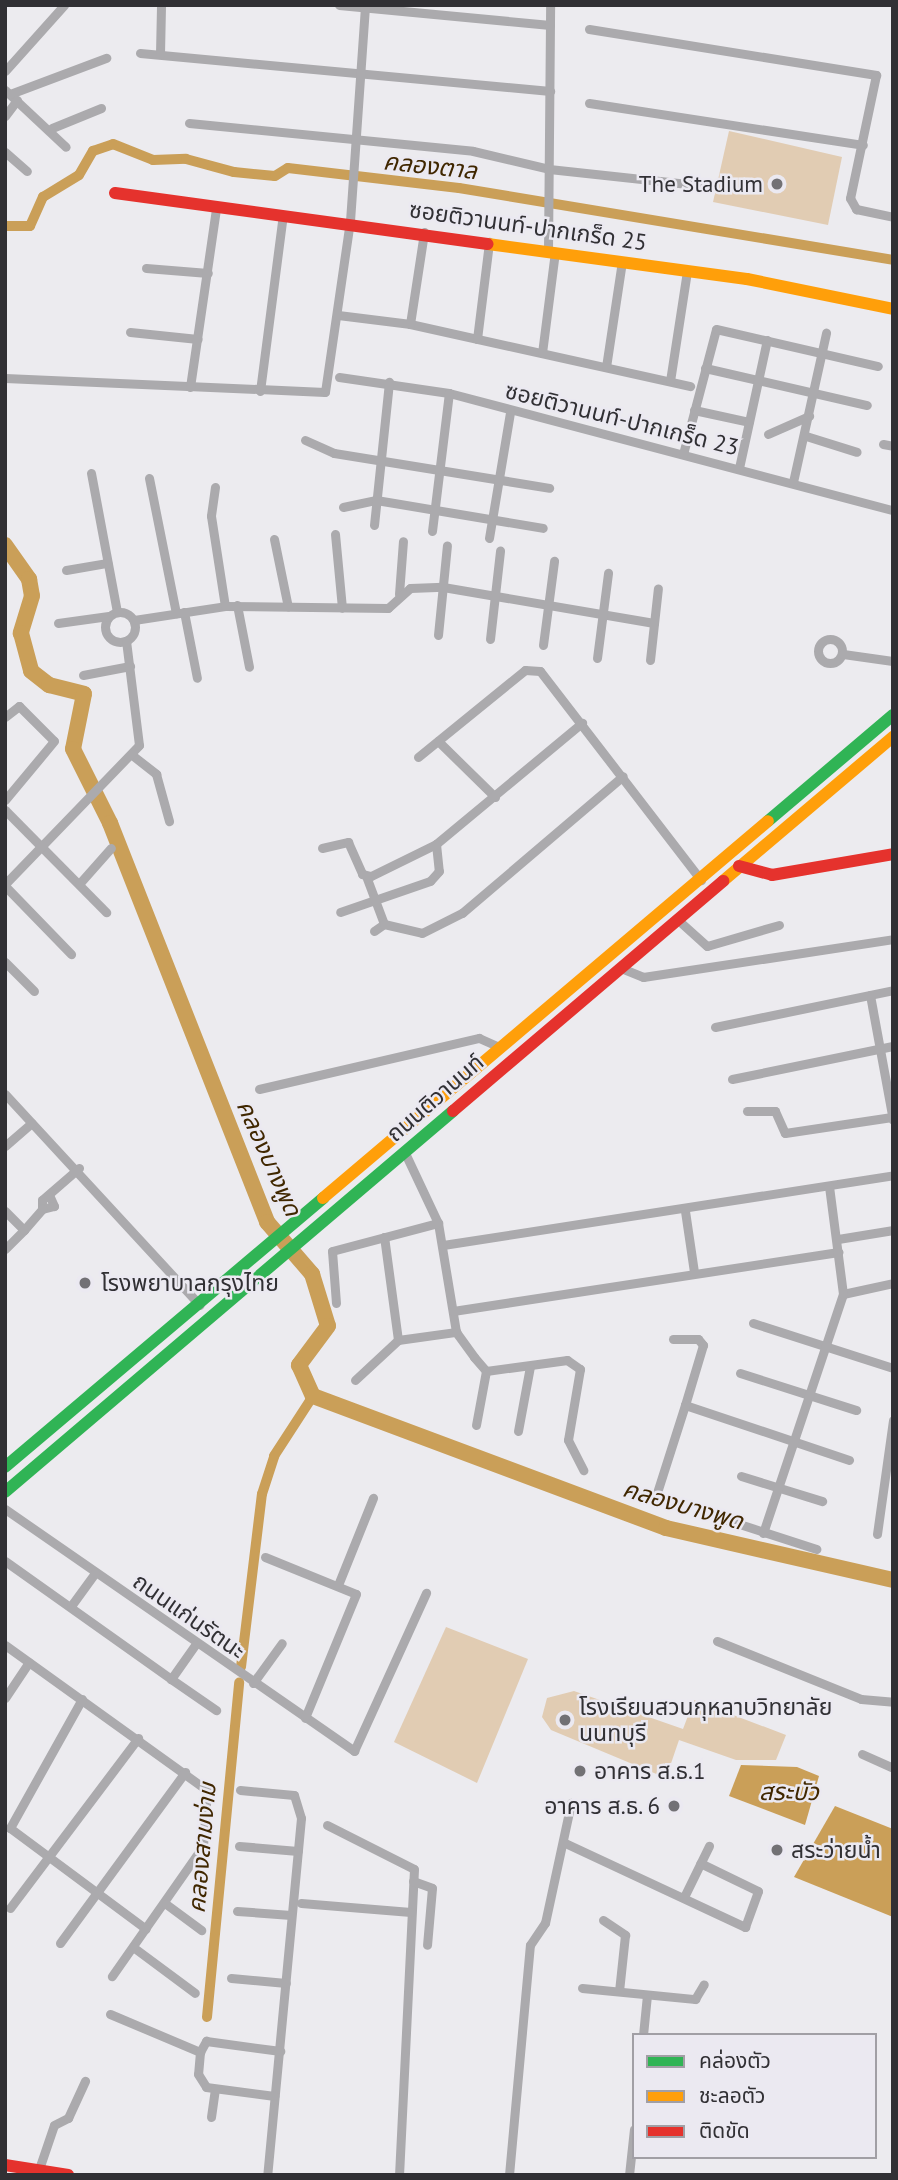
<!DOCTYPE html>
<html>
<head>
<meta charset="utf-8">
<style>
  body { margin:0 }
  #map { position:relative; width:898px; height:2180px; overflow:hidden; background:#ecebef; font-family:"PT Sans","Noto Sans Thai",sans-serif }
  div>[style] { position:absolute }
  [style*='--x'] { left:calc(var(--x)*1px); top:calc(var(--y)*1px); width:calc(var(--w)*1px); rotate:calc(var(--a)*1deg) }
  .green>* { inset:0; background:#e1ccb3 }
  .water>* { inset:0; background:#ca9f58 }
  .canal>* { height:10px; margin:-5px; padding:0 5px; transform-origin:5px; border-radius:5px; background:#ca9f58 }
  .river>* { height:16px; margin:-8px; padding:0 8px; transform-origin:8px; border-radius:8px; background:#ca9f58 }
  .street>* { height:9px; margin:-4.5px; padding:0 4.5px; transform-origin:4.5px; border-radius:4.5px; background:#abaaad }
  .street>.ring { margin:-4.5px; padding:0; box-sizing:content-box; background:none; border:9px solid #abaaad; border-radius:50% }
  .fast>* { height:12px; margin:-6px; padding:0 6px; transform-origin:6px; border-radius:6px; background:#30b455 }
  .slow>* { height:12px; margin:-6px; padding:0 6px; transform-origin:6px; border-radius:6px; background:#ff9f0a }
  .jam>* { height:12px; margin:-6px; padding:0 6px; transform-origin:6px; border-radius:6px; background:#e5322d }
  .dots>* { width:19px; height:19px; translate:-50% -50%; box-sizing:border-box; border:4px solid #ebe9f1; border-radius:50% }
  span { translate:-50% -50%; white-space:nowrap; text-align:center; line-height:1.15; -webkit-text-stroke:5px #ebe9f1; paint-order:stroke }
  .poi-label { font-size:23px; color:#313034 }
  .right { translate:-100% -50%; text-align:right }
  .left { translate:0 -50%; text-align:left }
  .street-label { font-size:23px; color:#313034 }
  .water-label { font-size:24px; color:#402700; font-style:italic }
  .frame { position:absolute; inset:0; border:7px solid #313034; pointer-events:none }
  .legend { position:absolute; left:632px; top:2033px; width:245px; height:126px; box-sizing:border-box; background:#ebe9f1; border:2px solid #a19fa5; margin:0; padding:9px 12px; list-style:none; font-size:21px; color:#313034 }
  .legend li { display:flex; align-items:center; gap:14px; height:35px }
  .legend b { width:35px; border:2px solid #a19fa5 }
</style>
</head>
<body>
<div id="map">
  <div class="green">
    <div style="clip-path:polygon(729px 131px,842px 157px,828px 225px,713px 202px)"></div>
    <div style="clip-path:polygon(446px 1627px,528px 1659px,477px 1783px,394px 1742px)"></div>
    <div style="clip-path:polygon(574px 1691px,683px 1729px,694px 1700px,786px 1735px,776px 1760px,736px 1760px,679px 1740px,666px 1778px,551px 1730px,542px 1717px,547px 1698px)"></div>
  </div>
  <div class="water">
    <div style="clip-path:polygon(741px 1765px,797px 1767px,819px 1776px,805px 1825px,729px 1796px)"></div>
    <div style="clip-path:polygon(835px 1806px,893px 1829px,893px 1917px,794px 1877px)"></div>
  </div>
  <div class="canal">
    <div style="--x:5;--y:226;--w:25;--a:0"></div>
    <div style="--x:30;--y:226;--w:32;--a:-66"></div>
    <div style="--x:43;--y:197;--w:42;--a:-31.4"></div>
    <div style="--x:79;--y:175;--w:28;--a:-60"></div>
    <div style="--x:93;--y:151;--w:21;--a:-19"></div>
    <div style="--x:113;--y:144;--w:43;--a:21.8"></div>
    <div style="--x:153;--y:160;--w:33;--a:-2"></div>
    <div style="--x:186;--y:159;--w:50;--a:15.2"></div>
    <div style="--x:234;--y:172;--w:41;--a:5.6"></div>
    <div style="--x:275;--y:176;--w:15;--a:-32"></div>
    <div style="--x:288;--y:168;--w:172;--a:6.7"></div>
    <div style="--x:459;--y:188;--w:440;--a:9.4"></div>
    <div style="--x:241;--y:1667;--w:174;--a:-83.1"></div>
    <div style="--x:262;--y:1494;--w:40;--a:-72"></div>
    <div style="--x:274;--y:1456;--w:72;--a:-57"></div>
    <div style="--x:207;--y:2017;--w:336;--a:-84.5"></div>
  </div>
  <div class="river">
    <div style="--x:5;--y:545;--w:42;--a:54.8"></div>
    <div style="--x:29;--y:579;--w:17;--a:80"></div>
    <div style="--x:32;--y:596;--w:39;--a:107"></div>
    <div style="--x:21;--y:633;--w:39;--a:75"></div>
    <div style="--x:31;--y:671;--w:23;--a:38"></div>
    <div style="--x:49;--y:685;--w:36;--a:14"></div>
    <div style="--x:84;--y:694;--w:56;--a:101.3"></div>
    <div style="--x:73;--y:749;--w:83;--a:63.4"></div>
    <div style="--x:110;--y:823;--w:429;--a:68.5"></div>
    <div style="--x:267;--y:1222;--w:69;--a:49.1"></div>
    <div style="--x:312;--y:1274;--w:54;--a:72.9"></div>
    <div style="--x:328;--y:1326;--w:49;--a:126.6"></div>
    <div style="--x:299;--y:1365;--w:34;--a:66"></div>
    <div style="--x:313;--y:1396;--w:377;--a:20.5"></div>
    <div style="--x:666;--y:1528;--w:233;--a:12.9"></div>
  </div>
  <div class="street">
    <div style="--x:339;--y:5;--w:212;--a:5.4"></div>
    <div style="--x:589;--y:29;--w:291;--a:9.1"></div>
    <div style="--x:876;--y:75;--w:126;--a:101.9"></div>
    <div style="--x:850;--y:198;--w:13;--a:61"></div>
    <div style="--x:856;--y:209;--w:38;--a:12"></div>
    <div style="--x:140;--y:53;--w:412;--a:5.3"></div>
    <div style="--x:160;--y:54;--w:49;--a:-88.8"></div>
    <div style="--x:5;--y:71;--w:89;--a:-48.2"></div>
    <div style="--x:5;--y:90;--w:83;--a:43.1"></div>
    <div style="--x:10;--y:94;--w:103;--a:-20.6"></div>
    <div style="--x:589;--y:103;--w:277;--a:8.7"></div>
    <div style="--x:5;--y:116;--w:20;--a:-53"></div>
    <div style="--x:189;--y:123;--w:285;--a:5.6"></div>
    <div style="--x:473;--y:151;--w:78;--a:13.3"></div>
    <div style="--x:549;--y:169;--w:158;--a:6.2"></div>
    <div style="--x:52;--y:128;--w:53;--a:-22.2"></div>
    <div style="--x:5;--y:152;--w:29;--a:41"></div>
    <div style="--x:548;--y:251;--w:246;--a:-89.5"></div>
    <div style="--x:146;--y:268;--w:62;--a:4.6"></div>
    <div style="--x:338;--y:315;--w:73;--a:7.1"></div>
    <div style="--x:410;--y:324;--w:287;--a:12.5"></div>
    <div style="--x:410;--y:324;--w:93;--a:-81.3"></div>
    <div style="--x:130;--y:332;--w:68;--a:5.9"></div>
    <div style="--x:477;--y:339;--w:98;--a:-82.9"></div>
    <div style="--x:542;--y:353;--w:102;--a:-82.7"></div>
    <div style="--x:606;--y:367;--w:107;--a:-81.4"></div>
    <div style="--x:705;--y:368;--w:166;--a:12.9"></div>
    <div style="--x:339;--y:377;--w:111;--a:8.3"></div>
    <div style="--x:449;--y:393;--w:459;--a:14.8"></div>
    <div style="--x:5;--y:378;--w:320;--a:2.5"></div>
    <div style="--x:325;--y:392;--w:173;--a:-81.7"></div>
    <div style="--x:350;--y:221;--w:217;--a:-86"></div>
    <div style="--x:670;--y:381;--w:111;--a:-81.2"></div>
    <div style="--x:190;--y:387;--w:181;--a:-81.7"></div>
    <div style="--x:260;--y:391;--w:177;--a:-82.6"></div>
    <div style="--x:694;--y:410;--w:56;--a:12.3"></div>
    <div style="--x:768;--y:434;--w:45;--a:-23.7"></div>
    <div style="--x:806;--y:436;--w:53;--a:17.4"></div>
    <div style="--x:305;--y:440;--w:32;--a:24"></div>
    <div style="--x:334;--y:453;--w:218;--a:9.2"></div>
    <div style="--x:883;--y:444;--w:10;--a:11"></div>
    <div style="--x:683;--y:454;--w:129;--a:-75.2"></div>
    <div style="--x:716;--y:329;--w:166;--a:12.9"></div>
    <div style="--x:739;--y:468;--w:131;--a:-77.7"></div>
    <div style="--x:91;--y:473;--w:141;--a:79.4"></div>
    <div style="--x:149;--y:478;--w:138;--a:78.7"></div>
    <div style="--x:793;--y:482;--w:153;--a:-77.5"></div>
    <div style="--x:215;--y:487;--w:29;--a:98"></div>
    <div style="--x:211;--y:516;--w:91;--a:81.2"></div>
    <div style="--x:343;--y:507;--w:34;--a:-12"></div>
    <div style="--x:376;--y:500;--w:169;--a:9.5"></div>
    <div style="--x:374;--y:525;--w:144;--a:-84"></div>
    <div style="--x:432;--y:531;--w:139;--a:-83"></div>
    <div style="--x:335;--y:534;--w:74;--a:84.6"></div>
    <div style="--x:489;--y:538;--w:128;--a:-80.5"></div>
    <div style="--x:274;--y:539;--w:69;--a:78.4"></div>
    <div style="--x:66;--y:570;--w:42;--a:-9.7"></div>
    <div style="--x:399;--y:594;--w:53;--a:-85.7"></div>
    <div style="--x:237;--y:605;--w:63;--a:79"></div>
    <div class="ring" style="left:105px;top:612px;width:21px;height:21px"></div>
    <div style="--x:184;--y:612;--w:67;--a:78.9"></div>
    <div style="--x:134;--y:620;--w:92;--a:-8.7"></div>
    <div style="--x:225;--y:606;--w:163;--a:0.7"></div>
    <div style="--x:388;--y:608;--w:30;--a:-42"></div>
    <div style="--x:410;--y:588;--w:33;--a:-2"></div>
    <div style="--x:443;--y:587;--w:214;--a:9.7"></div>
    <div style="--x:58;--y:623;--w:51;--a:-7.8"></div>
    <div style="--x:438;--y:635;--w:90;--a:-84.3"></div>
    <div class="ring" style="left:818px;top:639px;width:15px;height:15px"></div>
    <div style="--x:490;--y:639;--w:89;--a:-83.5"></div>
    <div style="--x:543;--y:645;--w:85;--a:-82.5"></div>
    <div style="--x:843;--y:654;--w:50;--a:8"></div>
    <div style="--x:597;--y:658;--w:86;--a:-82.6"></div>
    <div style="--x:650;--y:660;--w:72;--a:-83.7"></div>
    <div style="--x:83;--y:675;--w:48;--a:-10.8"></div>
    <div style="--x:5;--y:717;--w:18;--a:-38"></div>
    <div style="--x:19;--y:706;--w:49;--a:45"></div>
    <div style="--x:54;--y:741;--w:77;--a:129.7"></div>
    <div style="--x:438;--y:741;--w:80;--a:44.5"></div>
    <div style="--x:132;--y:755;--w:31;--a:38"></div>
    <div style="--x:156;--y:774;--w:49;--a:74.5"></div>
    <div style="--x:418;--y:757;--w:138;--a:-39.1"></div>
    <div style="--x:525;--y:670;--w:15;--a:4"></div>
    <div style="--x:540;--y:671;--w:264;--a:52.4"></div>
    <div style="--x:5;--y:810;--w:144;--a:45.3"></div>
    <div style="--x:436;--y:844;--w:190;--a:-39.7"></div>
    <div style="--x:322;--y:848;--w:27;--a:-13"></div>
    <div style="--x:348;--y:842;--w:35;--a:66"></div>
    <div style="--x:362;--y:874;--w:9;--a:13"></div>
    <div style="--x:371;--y:876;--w:72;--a:-26.2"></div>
    <div style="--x:436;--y:844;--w:27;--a:84"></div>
    <div style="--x:439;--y:871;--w:13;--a:132"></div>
    <div style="--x:430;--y:881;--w:95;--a:161"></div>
    <div style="--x:366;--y:876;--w:51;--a:69.4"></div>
    <div style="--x:5;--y:884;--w:193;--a:-46"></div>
    <div style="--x:139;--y:745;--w:105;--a:-97.1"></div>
    <div style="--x:79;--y:884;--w:48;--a:-48.4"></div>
    <div style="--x:5;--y:886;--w:95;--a:45.9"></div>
    <div style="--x:678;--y:920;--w:39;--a:42"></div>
    <div style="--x:707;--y:946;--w:75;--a:-16.3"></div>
    <div style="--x:374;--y:931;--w:12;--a:-35"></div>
    <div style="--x:384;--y:924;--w:39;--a:13"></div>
    <div style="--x:422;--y:933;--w:45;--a:-26.6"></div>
    <div style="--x:462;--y:913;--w:211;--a:-40.4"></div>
    <div style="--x:5;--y:962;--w:41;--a:45"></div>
    <div style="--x:621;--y:968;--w:24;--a:22"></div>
    <div style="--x:643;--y:977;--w:253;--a:-8.6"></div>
    <div style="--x:870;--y:995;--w:127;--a:79.6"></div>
    <div style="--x:715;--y:1027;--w:182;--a:-11.7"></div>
    <div style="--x:732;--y:1079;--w:164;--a:-11.6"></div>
    <div style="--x:259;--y:1089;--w:226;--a:-13.1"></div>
    <div style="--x:479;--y:1038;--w:24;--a:24"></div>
    <div style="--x:5;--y:1094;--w:287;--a:47.3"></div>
    <div style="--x:747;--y:1111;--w:28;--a:0"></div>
    <div style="--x:775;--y:1111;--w:24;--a:66"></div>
    <div style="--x:785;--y:1133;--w:108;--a:-8.5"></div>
    <div style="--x:5;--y:1146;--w:35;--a:-41"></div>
    <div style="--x:405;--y:1153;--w:77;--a:64.8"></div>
    <div style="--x:438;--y:1223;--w:110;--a:80.6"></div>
    <div style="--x:456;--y:1332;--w:31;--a:54"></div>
    <div style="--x:474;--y:1357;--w:18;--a:49"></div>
    <div style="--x:486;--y:1371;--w:82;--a:-7.7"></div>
    <div style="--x:567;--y:1360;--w:16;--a:35"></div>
    <div style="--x:580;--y:1369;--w:72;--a:99.6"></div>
    <div style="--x:568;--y:1440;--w:34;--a:63"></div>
    <div style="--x:50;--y:1197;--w:10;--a:66"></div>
    <div style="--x:54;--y:1206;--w:12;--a:166"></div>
    <div style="--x:42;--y:1209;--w:9;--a:-90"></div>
    <div style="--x:42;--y:1200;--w:49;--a:-40.9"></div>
    <div style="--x:5;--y:1211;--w:27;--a:45"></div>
    <div style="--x:24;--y:1230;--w:27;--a:135"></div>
    <div style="--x:685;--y:1211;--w:62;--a:81.6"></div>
    <div style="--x:24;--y:1230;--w:28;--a:-49"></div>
    <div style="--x:838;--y:1239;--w:56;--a:-9.3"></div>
    <div style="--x:443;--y:1245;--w:455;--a:-8.8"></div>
    <div style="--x:843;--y:1294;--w:51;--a:-12.4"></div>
    <div style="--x:336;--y:1303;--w:52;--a:-94.4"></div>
    <div style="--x:332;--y:1251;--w:110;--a:-14.8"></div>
    <div style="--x:453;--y:1311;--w:390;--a:-8.7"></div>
    <div style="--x:753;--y:1323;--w:147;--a:17.8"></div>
    <div style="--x:673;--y:1339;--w:25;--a:0"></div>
    <div style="--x:698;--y:1339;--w:8;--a:50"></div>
    <div style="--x:703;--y:1345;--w:63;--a:106.7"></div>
    <div style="--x:685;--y:1405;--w:173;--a:18.5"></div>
    <div style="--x:398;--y:1340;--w:59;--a:-7.9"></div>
    <div style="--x:740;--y:1373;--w:122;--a:17.7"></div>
    <div style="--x:355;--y:1380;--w:59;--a:-42.9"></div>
    <div style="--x:398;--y:1340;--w:104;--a:-97.7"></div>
    <div style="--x:476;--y:1425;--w:55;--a:-79.5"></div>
    <div style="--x:518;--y:1431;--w:66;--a:-79.5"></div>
    <div style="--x:741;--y:1476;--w:85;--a:17.2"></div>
    <div style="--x:654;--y:1502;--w:102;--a:-72.3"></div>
    <div style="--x:5;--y:1509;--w:425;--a:34.7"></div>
    <div style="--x:354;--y:1751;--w:174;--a:-65.5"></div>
    <div style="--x:727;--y:1520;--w:94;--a:18"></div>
    <div style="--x:763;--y:1533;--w:252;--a:-71.5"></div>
    <div style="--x:843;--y:1294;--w:109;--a:-97.4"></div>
    <div style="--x:877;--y:1534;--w:115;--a:-82"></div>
    <div style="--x:265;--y:1557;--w:98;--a:22.1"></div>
    <div style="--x:356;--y:1594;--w:134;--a:112.4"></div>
    <div style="--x:5;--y:1561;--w:204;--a:35.4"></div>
    <div style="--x:338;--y:1585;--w:94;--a:-68.1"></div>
    <div style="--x:71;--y:1606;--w:41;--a:-54"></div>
    <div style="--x:717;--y:1641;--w:155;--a:21.9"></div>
    <div style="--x:861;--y:1699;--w:32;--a:5"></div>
    <div style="--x:5;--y:1645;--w:249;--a:35.7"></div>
    <div style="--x:207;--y:1790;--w:56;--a:94.1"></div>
    <div style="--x:203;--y:1846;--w:159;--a:125"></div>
    <div style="--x:195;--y:1645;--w:42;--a:125.2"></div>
    <div style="--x:171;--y:1679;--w:55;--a:34.6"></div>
    <div style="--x:253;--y:1683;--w:49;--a:-54.1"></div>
    <div style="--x:5;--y:1698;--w:43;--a:-56.3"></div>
    <div style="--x:82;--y:1699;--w:148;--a:119.2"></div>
    <div style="--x:10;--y:1828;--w:169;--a:36.6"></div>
    <div style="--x:862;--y:1754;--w:34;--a:24"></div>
    <div style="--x:240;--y:1790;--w:54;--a:5.3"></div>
    <div style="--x:294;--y:1795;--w:24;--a:73"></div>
    <div style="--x:301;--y:1818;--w:359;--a:95.4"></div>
    <div style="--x:327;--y:1825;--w:97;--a:26.8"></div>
    <div style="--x:414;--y:1869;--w:306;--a:92.8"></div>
    <div style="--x:565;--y:1843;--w:199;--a:25"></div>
    <div style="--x:745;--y:1927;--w:38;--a:-70"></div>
    <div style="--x:758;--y:1891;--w:64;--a:-154.2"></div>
    <div style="--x:239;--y:1846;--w:59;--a:4.8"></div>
    <div style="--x:413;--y:1881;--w:20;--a:20"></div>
    <div style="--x:432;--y:1888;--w:57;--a:95"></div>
    <div style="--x:684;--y:1897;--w:57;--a:-63.9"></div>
    <div style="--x:301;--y:1903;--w:110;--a:4.7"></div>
    <div style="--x:166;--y:1904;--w:44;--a:36.6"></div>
    <div style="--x:10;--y:1908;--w:213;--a:-53"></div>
    <div style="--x:237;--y:1911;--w:54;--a:4.2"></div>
    <div style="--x:603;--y:1920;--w:27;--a:34"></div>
    <div style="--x:625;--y:1935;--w:56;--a:96.1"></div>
    <div style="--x:60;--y:1943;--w:212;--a:-53.8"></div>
    <div style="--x:133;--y:1947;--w:77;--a:36.6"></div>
    <div style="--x:231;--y:1978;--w:55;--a:5.2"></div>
    <div style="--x:582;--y:1988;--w:114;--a:5.6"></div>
    <div style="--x:695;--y:1999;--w:17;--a:-59"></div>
    <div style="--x:110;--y:2014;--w:98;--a:22.9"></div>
    <div style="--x:200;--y:2052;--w:22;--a:95"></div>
    <div style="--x:198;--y:2074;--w:15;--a:58"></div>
    <div style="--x:206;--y:2087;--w:69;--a:7.5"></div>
    <div style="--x:643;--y:2035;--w:40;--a:-84.3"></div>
    <div style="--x:200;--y:2052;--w:13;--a:-61"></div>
    <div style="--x:206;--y:2041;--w:75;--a:7.7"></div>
    <div style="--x:211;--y:2117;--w:28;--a:-82"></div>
    <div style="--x:39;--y:2169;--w:46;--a:-71.2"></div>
    <div style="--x:54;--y:2125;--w:16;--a:-27"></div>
    <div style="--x:68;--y:2118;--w:41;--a:-65.3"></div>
    <div style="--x:509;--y:2175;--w:231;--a:-84.8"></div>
    <div style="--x:530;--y:1945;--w:27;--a:-56"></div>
    <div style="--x:545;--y:1923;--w:123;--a:-77.8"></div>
    <div style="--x:629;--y:2175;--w:46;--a:-83.8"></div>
  </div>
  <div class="fast">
    <div style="--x:768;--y:821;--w:164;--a:-40.3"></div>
    <div style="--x:5;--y:1467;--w:417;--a:-40.2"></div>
    <div style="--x:5;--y:1492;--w:588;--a:-40.38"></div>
  </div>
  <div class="slow">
    <div style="--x:488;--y:244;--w:261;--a:7.7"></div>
    <div style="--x:747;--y:279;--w:149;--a:11.6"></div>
    <div style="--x:723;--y:881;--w:223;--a:-40.3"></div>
    <div style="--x:323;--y:1198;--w:583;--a:-40.27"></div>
  </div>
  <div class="jam">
    <div style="--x:115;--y:193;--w:376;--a:7.8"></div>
    <div style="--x:739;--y:866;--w:34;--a:15"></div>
    <div style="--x:772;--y:875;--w:123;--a:-9.8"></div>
    <div style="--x:453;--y:1111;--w:355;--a:-40.4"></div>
    <div style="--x:5;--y:2165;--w:64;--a:9"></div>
  </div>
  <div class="dots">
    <div style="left:777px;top:184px;background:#727175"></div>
    <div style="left:85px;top:1283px;background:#727175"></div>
    <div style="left:565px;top:1720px;background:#727175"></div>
    <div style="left:580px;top:1771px;background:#727175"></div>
    <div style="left:674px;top:1806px;background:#727175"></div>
    <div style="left:777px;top:1850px;background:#727175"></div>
  </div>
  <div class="poi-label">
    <span class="right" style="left:763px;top:184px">The Stadium</span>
    <span class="left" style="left:101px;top:1283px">โรงพยาบาลกรุงไทย</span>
    <span class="left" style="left:579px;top:1720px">โรงเรียนสวนกุหลาบวิทยาลัย<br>นนทบุรี</span>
    <span class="left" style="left:594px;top:1771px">อาคาร ส.ธ.1</span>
    <span class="right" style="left:660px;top:1806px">อาคาร ส.ธ. 6</span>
    <span class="left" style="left:791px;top:1850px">สระว่ายน้ำ</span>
  </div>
  <div class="street-label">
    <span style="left:528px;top:226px;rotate:8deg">ซอยติวานนท์-ปากเกร็ด 25</span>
    <span style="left:622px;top:419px;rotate:14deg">ซอยติวานนท์-ปากเกร็ด 23</span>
    <span style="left:435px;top:1098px;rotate:-41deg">ถนนติวานนท์</span>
    <span style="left:189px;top:1616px;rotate:35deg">ถนนแก่นรัตนะ</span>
  </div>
  <div class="water-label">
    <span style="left:430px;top:166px;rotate:6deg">คลองตาล</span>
    <span style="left:269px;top:1158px;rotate:66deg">คลองบางพูด</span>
    <span style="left:683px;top:1505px;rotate:16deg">คลองบางพูด</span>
    <span style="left:789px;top:1792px">สระบัว</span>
    <span style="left:202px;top:1848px;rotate:-85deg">คลองสามง่าม</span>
  </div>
  <div class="frame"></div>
  <ul class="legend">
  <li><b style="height:9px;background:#30b455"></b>คล่องตัว</li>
  <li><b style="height:9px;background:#ff9f0a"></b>ชะลอตัว</li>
  <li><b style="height:9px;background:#e5322d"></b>ติดขัด</li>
  </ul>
</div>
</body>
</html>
